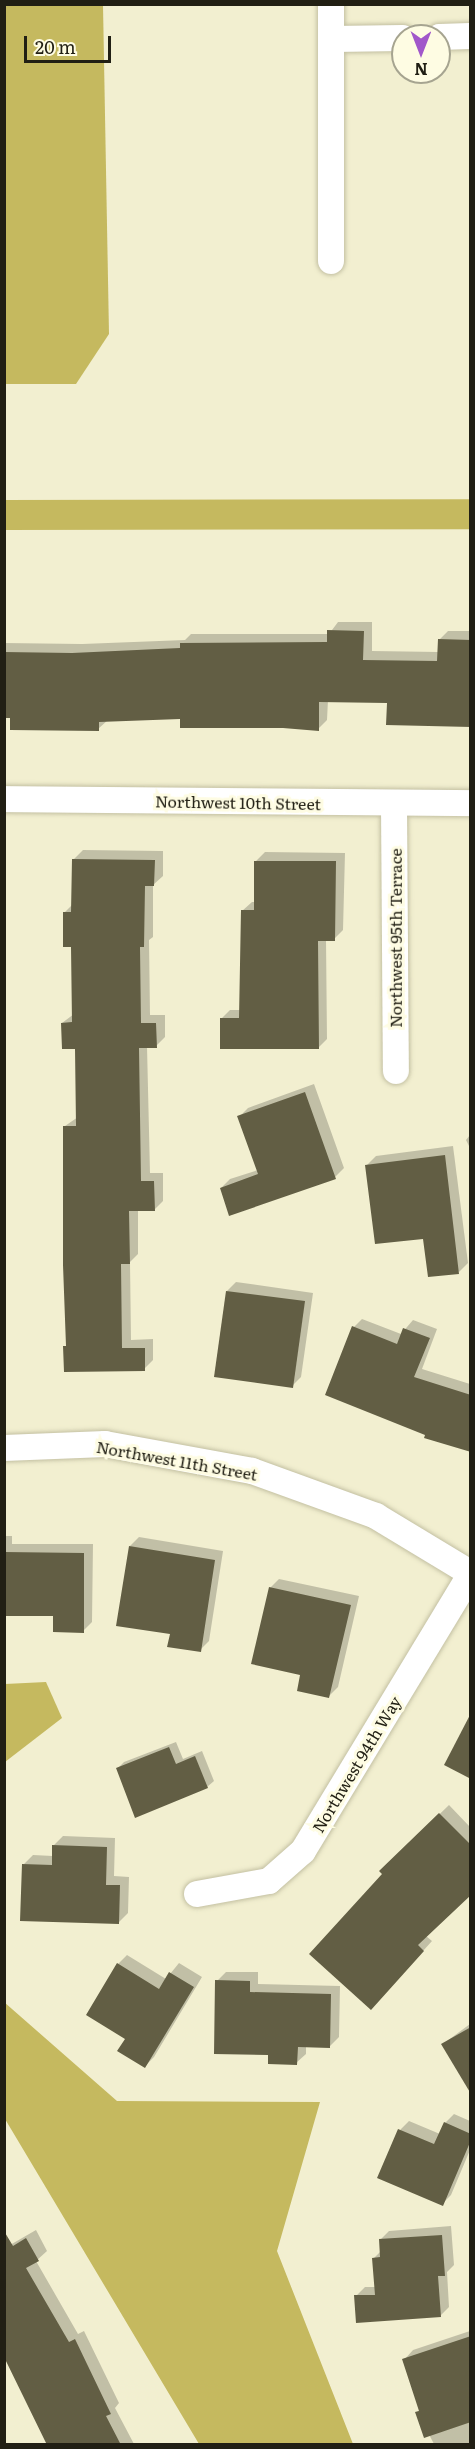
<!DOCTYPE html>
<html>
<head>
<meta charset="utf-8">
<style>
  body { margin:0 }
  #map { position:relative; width:475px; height:2449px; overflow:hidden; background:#f2efd0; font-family:Literata,serif }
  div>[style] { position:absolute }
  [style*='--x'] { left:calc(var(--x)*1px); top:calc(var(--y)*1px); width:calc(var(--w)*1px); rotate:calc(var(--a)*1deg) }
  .water>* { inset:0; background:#c5b95f }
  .shadow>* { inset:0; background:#0003 }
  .canal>* { height:30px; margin:-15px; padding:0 15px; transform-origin:15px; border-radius:15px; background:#c5b95f }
  .building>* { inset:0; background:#625e44 }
  .roads { filter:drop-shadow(0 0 2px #c3c0a2) drop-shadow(0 0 2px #c3c0a2) }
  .minor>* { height:26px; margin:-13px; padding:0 13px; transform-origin:13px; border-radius:13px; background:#fff }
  span { translate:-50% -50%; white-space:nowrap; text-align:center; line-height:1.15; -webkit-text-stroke:6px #fefce3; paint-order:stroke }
  .street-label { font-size:16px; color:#211f14 }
  .frame { position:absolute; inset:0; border:6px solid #211f14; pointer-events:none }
  .north { position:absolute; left:391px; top:24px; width:60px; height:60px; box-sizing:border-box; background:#fefce3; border:2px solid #a6a490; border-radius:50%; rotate:180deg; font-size:16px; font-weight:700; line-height:24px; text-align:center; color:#211f14 }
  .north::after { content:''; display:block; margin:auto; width:21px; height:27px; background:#a157ca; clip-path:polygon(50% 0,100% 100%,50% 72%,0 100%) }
  .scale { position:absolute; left:24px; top:36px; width:87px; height:27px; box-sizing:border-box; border:3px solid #211f14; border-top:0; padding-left:8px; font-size:18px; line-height:21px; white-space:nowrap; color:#211f14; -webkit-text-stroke:4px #fefce3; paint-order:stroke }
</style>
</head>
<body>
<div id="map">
  <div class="water">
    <div style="clip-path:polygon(5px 4px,103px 5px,109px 334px,76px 384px,5px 384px)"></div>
    <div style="clip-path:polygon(46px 1682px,62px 1718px,5px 1762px,5px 1684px)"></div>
    <div style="clip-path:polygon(4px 2002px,117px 2101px,320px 2102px,277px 2251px,353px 2444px,199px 2444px,5px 2119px)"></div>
  </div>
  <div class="shadow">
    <div style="clip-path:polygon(338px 622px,372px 622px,372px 651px,439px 652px,439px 640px,448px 631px,470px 631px,470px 726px,388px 701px,328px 700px,327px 720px,318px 729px,182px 718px,108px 720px,98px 729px,4px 717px,4px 643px,82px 644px,185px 640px,191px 634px,329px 634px)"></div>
    <div style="clip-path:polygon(83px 850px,163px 851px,163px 876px,153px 885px,153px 937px,149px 940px,150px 1015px,165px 1015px,165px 1037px,156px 1046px,147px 1046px,150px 1173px,163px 1173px,163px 1201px,154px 1210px,138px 1210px,138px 1254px,130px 1262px,131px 1340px,153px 1339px,153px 1360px,144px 1369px,65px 1347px,68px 1344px,65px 1126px,78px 1117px,76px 1047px,62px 1023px,74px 1014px,72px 945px,65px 912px,73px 904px,74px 859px)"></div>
    <div style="clip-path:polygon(265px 852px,345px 853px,343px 930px,334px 939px,326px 939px,327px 1039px,318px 1048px,221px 1019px,230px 1010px,240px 1010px,242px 911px,252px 902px,255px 902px,256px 861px)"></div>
    <div style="clip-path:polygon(314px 1084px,344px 1168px,335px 1177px,221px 1188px,230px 1179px,258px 1170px,239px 1117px,248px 1108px)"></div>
    <div style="clip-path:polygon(470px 1135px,470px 1148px,466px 1140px)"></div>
    <div style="clip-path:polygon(453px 1146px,468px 1263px,459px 1272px,425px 1237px,367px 1165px,376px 1156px)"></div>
    <div style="clip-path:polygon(236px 1282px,313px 1293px,301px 1377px,292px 1386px,227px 1291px)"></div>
    <div style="clip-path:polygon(362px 1319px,401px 1334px,413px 1320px,437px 1329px,422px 1369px,470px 1384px,470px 1450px,354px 1327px)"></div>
    <div style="clip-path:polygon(4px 1536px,12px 1536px,12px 1544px,93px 1544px,92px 1622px,83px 1631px,55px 1614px,4px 1614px)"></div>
    <div style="clip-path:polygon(139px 1537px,223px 1551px,209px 1641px,200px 1650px,171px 1633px,130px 1546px)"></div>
    <div style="clip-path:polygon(279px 1579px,359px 1596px,338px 1687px,329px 1696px,302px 1674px,270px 1588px)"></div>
    <div style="clip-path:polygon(176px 1742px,183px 1759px,202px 1751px,214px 1781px,207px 1787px,117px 1769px,124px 1762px)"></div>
    <div style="clip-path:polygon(449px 1805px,470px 1827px,470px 1893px,426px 1936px,432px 1941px,380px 1999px,384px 1874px,381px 1871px)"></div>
    <div style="clip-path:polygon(63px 1836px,115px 1838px,114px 1876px,129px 1877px,128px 1913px,119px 1922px,24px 1864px,33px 1855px,53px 1856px,54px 1845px)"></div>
    <div style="clip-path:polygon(127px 1955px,166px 1979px,179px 1963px,202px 1977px,154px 2057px,145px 2066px,127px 2038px,118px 1964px)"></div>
    <div style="clip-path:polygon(226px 1972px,258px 1972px,258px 1984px,340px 1986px,339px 2037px,330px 2046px,306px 2046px,306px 2054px,296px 2063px,269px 2054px,217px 1981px)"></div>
    <div style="clip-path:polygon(470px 2024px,470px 2091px,443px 2044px)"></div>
    <div style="clip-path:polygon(454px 2114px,470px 2121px,470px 2150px,451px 2195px,442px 2204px,400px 2130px,409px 2121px,440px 2134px,445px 2123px)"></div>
    <div style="clip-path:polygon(451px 2226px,454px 2265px,447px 2272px,449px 2307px,440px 2316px,356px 2296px,365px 2287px,376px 2287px,374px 2258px,381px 2251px,380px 2240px,389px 2231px)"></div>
    <div style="clip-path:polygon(36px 2230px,47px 2251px,36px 2261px,78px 2334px,84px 2331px,119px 2403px,115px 2408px,134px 2444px,58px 2444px,10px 2245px)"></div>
    <div style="clip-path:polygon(470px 2331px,470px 2444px,434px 2444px,417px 2412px,421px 2409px,404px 2360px,413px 2350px)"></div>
  </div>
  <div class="canal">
    <div style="--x:4;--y:515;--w:466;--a:-0.1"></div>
  </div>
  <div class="building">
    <div style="clip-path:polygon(327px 630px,364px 631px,363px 660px,437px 661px,438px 639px,471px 640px,471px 727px,386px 725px,387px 703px,319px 702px,319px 731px,283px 728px,180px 728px,180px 719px,99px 722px,99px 731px,10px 730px,10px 718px,4px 718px,4px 652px,72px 653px,180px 648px,180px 643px,327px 642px)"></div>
    <div style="clip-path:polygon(72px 859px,155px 860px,154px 886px,145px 886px,144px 947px,140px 947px,141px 1023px,156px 1023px,157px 1048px,139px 1048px,141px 1181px,154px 1181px,155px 1211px,129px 1211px,130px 1264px,121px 1264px,122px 1348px,145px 1348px,145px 1371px,64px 1372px,63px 1346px,66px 1346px,63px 1265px,63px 1126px,76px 1126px,75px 1049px,62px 1049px,61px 1023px,72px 1022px,71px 947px,63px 947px,63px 912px,71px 912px)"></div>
    <div style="clip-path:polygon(254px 861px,336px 861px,335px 941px,318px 941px,319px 1049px,220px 1049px,220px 1018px,239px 1018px,241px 910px,254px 910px)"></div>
    <div style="clip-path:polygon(305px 1092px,336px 1179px,229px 1216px,220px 1188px,258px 1174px,237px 1116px)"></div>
    <div style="clip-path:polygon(445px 1155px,459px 1274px,428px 1277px,423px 1239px,375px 1244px,365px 1165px)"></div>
    <div style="clip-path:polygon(226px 1291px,305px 1301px,293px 1388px,214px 1377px)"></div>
    <div style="clip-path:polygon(352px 1326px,397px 1344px,403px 1328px,430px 1338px,414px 1377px,471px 1395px,471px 1452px,424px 1438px,425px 1435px,325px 1395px)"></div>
    <div style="clip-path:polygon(129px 1546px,215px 1560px,201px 1652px,167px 1647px,170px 1634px,116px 1626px)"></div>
    <div style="clip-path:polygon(4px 1552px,84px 1553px,84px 1633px,53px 1632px,53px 1616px,4px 1616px)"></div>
    <div style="clip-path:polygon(269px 1587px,351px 1605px,329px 1698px,297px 1691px,300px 1675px,251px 1664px)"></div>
    <div style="clip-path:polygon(471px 1713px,471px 1779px,444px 1765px)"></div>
    <div style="clip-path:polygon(169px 1747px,176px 1764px,195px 1756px,208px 1788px,135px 1818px,116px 1768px)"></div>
    <div style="clip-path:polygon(439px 1813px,471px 1845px,471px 1895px,418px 1945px,424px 1951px,371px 2010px,309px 1954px,382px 1874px,379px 1871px)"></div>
    <div style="clip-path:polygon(52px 1845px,107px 1847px,106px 1885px,120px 1885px,119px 1924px,20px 1921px,22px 1864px,52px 1865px)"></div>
    <div style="clip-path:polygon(117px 1963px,159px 1989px,169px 1972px,194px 1987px,145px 2068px,117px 2051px,125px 2039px,86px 2015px)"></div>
    <div style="clip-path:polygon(215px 1980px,250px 1981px,250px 1992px,331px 1994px,330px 2048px,298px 2047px,297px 2065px,268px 2064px,268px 2055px,214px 2054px)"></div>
    <div style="clip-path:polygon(471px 2027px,471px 2094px,441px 2044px)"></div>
    <div style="clip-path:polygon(444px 2122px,471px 2134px,471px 2140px,443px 2206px,377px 2178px,398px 2129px,434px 2144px)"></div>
    <div style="clip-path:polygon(4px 2231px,13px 2246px,26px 2238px,39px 2261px,26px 2268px,69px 2342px,75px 2339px,111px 2414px,106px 2416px,121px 2445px,47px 2445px,4px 2357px)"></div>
    <div style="clip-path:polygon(442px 2235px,445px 2276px,438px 2276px,441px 2317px,356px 2323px,354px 2295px,375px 2295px,372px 2258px,380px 2257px,379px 2239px)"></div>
    <div style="clip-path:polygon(471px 2336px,471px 2422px,424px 2438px,415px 2412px,419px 2411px,402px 2359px)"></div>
  </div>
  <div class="roads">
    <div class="minor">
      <div style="--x:439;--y:37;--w:31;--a:-2"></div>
      <div style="--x:333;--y:39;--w:70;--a:-0.8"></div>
      <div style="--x:331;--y:261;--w:257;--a:-90"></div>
      <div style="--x:4;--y:799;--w:466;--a:0.5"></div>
      <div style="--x:394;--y:804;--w:267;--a:89.6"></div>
      <div style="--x:4;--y:1448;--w:101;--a:-2.3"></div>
      <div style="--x:105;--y:1444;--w:149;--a:10.4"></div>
      <div style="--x:252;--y:1471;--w:132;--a:19.9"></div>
      <div style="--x:376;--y:1516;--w:110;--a:31.2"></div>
      <div style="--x:197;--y:1894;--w:73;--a:-10.2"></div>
      <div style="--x:269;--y:1881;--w:45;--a:-41.4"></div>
      <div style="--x:303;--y:1851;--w:323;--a:-58.8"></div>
    </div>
  </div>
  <div class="street-label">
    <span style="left:238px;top:802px;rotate:1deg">Northwest 10th Street</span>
    <span style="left:395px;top:938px;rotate:-90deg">Northwest 95th Terrace</span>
    <span style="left:177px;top:1460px;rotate:10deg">Northwest 11th Street</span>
    <span style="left:356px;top:1764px;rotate:-59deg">Northwest 94th Way</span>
  </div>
  <div class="frame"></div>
  <div class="north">N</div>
  <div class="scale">20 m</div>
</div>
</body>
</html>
